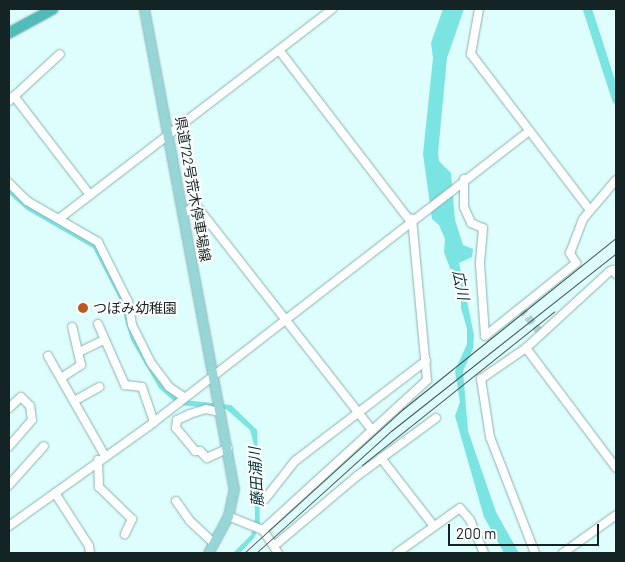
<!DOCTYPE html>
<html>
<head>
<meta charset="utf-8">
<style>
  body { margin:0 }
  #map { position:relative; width:625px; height:562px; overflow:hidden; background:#defefd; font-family:Barlow,"Noto Sans JP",sans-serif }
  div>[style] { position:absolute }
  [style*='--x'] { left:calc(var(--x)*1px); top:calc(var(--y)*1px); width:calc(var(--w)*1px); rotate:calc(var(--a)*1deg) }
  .water>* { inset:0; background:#7ae4e3 }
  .river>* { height:9px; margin:-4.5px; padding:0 4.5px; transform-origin:4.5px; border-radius:4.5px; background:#7ae4e3 }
  .minor-tunnel>* { height:8px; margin-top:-4px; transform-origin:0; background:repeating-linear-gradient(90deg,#b6d2d1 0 8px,transparent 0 12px) }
  .roads { filter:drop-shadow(0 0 1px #8bb1b1) drop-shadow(0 0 1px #8bb1b1) }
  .minor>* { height:8px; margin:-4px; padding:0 4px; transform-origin:4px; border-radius:4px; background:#fff }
  .major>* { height:9px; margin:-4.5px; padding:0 4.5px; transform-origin:4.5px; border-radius:4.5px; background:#97d6d6 }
  .highway>* { height:10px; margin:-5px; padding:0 5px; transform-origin:5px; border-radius:5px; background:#51baba }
  .rail>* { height:1px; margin:-0.5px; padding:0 0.5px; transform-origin:0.5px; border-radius:0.5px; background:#415453 }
  .dots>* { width:14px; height:14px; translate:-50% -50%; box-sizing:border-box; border:2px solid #fff; border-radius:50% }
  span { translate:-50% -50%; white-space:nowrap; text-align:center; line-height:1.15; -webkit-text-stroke:4px #fff; paint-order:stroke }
  .street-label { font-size:14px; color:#142323 }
  .poi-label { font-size:14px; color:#142323 }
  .left { translate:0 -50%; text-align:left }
  .water-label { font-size:15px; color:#003334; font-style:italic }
  .frame { position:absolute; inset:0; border:10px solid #142323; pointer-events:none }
  .scale { position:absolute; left:448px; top:524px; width:151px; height:22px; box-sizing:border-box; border:2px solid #142323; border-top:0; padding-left:6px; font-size:15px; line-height:18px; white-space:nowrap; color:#142323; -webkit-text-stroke:4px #fff; paint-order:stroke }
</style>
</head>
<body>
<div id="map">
  <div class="water">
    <div style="clip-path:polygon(443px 9px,464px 9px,447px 58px,438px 153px,439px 161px,451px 173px,455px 220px,463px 245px,473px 249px,472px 257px,459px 263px,474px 335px,473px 349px,463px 371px,468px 431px,496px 512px,519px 553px,504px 553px,484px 517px,455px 416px,460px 402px,455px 371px,467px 344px,467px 329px,461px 308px,461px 286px,454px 279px,444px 252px,445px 239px,439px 225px,432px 219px,423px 154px,433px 58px,431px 43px)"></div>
    <div style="clip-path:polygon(9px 186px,95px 242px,126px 303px,139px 345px,184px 400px,231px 405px,257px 430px,260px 525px,254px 538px,240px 553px,233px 553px,251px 535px,255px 518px,254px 445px,250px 430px,226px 409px,178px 405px,159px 388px,131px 340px,119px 298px,93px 248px,27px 210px,9px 194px)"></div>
  </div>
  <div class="river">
    <div style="--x:587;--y:9;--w:95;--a:72.1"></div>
  </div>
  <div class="minor-tunnel">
    <div style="--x:520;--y:308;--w:31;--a:50"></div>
  </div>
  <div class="roads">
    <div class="minor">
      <div style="--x:479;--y:9;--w:46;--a:100.1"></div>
      <div style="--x:471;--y:54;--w:196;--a:52.7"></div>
      <div style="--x:279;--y:50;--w:215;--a:52.5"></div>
      <div style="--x:14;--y:96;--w:125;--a:52.5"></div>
      <div style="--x:9;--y:101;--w:69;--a:-42.7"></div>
      <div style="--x:464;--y:179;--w:28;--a:90"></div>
      <div style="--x:464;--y:207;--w:17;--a:66"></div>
      <div style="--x:471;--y:223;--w:13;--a:23"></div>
      <div style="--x:483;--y:228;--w:36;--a:95"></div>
      <div style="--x:480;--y:264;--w:72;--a:86"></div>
      <div style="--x:485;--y:336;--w:117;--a:-38.7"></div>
      <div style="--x:576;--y:263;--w:12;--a:-121"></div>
      <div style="--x:570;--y:253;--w:36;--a:-69"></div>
      <div style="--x:583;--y:219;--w:51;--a:-49.8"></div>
      <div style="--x:9;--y:183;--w:25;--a:45"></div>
      <div style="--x:27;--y:201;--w:82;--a:30"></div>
      <div style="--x:98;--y:242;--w:67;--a:63.4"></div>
      <div style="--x:128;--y:302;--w:23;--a:80"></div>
      <div style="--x:132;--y:325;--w:42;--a:63.4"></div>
      <div style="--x:151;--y:363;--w:30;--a:53"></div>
      <div style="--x:169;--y:387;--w:18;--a:34"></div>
      <div style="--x:183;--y:214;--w:12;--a:-35"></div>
      <div style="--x:193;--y:207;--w:5;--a:11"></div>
      <div style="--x:198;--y:208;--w:282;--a:51.9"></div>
      <div style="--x:60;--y:218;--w:343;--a:-37.5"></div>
      <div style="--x:98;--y:324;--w:67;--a:66.1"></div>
      <div style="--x:125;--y:385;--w:17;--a:7"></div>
      <div style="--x:142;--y:387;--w:37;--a:71"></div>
      <div style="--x:526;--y:348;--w:150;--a:53.1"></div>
      <div style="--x:79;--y:352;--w:28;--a:-26"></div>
      <div style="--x:48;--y:356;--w:115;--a:60.3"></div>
      <div style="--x:61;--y:378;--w:24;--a:-33"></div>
      <div style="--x:81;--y:365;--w:39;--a:-103"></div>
      <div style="--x:74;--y:401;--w:29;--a:-29"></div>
      <div style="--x:9;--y:408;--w:16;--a:-43"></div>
      <div style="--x:21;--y:397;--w:13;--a:45"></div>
      <div style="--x:30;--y:406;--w:14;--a:82"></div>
      <div style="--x:32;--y:420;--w:35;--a:131"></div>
      <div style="--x:220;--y:412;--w:14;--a:-168"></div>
      <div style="--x:206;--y:409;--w:17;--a:163"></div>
      <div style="--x:190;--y:414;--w:14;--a:155"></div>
      <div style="--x:177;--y:420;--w:8;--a:97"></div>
      <div style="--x:176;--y:428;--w:30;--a:50"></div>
      <div style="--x:195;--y:451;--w:5;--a:0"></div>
      <div style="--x:200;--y:451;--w:10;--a:45"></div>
      <div style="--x:207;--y:458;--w:23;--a:-25"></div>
      <div style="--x:381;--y:458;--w:85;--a:52.2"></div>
      <div style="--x:98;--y:460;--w:27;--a:88"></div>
      <div style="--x:99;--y:487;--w:46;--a:44.1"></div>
      <div style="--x:132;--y:519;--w:17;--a:115"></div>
      <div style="--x:9;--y:485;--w:52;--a:-48.1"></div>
      <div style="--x:55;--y:493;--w:63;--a:57.3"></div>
      <div style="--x:89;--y:546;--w:7;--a:82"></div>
      <div style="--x:265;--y:499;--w:48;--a:-51.7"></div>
      <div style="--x:295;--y:461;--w:165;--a:-37.4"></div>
      <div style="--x:176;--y:501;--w:24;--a:55"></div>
      <div style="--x:190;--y:521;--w:33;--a:43"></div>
      <div style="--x:228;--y:516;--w:38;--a:22"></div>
      <div style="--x:263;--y:530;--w:27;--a:57"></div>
      <div style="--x:9;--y:526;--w:178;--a:-35.6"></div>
      <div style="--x:154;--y:422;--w:475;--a:-37.8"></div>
      <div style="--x:263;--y:530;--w:222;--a:-42.4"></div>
      <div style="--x:427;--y:380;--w:162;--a:-95.3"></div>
      <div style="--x:274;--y:546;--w:109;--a:-40.1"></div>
      <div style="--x:357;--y:476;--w:98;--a:-36.3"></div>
      <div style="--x:397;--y:553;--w:77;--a:-35.5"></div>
      <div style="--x:460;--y:508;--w:16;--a:50"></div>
      <div style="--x:470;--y:520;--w:36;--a:67"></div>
      <div style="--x:535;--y:553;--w:124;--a:-111.2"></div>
      <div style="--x:490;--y:437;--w:59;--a:-98.8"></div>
      <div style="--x:481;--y:379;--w:55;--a:-34.6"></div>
      <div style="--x:526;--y:348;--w:113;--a:-42.5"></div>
      <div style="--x:609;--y:272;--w:4;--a:-27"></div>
      <div style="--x:613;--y:270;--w:5;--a:53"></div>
      <div style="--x:563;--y:553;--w:65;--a:-35.6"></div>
    </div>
    <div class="major">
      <div style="--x:144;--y:9;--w:487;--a:79.4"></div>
      <div style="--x:234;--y:488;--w:29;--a:102"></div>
      <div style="--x:228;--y:516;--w:42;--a:118.4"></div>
    </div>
    <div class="highway">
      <div style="--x:9;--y:33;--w:50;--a:-28.6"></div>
    </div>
  </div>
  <div class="rail">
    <div style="--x:362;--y:465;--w:246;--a:-38.6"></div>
    <div style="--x:244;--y:553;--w:215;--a:-42.2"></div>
    <div style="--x:403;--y:409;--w:273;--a:-38.8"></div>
    <div style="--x:256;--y:553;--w:182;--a:-42.1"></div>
    <div style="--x:391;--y:431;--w:287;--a:-38.3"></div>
  </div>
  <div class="dots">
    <div style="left:83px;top:308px;background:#bc5920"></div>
  </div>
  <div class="street-label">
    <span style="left:193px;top:189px;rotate:80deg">県道722号荒木停車場線</span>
  </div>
  <div class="poi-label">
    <span class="left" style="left:93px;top:308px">つぼみ幼稚園</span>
  </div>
  <div class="water-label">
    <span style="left:461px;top:285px;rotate:79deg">広川</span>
    <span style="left:256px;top:477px;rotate:-93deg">藤田浦川</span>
  </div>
  <div class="frame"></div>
  <div class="scale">200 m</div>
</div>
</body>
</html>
